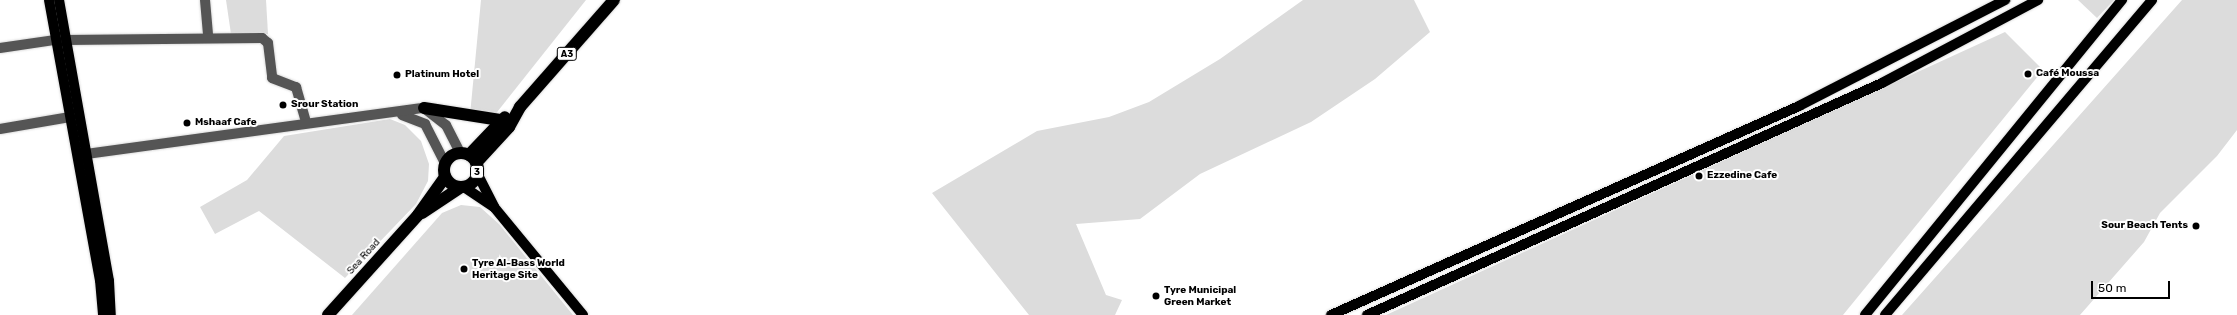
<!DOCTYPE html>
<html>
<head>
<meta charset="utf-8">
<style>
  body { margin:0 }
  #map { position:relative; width:2237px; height:315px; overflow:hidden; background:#fff; font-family:Rubik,sans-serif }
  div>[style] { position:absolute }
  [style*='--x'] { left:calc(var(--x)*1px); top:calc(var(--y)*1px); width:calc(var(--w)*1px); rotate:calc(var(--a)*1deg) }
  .green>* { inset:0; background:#dcdcdc }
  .roads { filter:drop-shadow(0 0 1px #dbdbdb) drop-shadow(0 0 1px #dbdbdb) }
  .minor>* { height:10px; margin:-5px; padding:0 5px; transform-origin:5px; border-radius:5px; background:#555 }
  .major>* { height:10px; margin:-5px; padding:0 5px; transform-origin:5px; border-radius:5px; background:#000 }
  .highway>* { height:12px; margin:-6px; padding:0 6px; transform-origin:6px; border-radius:6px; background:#000 }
  .highway>.ring { margin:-6px; padding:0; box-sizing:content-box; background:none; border:12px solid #000; border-radius:50% }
  .dots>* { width:11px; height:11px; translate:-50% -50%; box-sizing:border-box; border:2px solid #fff; border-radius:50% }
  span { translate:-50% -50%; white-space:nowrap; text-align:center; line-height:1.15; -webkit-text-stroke:4px #fff; paint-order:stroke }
  .shield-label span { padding:1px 3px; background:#fff; border:1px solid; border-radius:3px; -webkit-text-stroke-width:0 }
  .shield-label { font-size:9px; color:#000; font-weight:700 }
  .poi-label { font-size:10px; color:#000; font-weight:700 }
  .left { translate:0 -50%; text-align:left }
  .right { translate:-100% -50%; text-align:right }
  .street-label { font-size:10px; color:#000 }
  .scale { position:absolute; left:2091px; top:281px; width:79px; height:18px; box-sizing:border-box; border:2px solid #000; border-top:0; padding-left:5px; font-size:12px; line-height:14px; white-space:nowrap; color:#000; -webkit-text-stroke:3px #fff; paint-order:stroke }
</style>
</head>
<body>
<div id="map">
  <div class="green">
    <div style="clip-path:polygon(226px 0,266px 0,268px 34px,231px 34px)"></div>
    <div style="clip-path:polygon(481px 0,586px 0,494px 116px,470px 115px)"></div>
    <div style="clip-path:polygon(1303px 0,1414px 0,1430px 32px,1375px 79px,1311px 122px,1200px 174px,1140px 219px,1076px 224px,1106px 295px,1122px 300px,1115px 315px,1029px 315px,932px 193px,1037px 131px,1109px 117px,1149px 102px,1220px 59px)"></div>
    <div style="clip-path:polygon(2078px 0,2114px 0,2097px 18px)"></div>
    <div style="clip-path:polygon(2182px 0,2237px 0,2237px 130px,2217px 156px,2160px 213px,2144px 242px,2080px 315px,1902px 315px)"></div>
    <div style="clip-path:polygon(2005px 32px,2043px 70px,1843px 315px,1386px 315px)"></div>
    <div style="clip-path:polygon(390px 119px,405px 125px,421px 141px,429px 164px,428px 181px,416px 204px,345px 278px,259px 211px,215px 234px,200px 207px,247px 180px,284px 136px)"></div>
    <div style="clip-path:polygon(461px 205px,480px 207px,499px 224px,573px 315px,352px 315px,442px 213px)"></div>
  </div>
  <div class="roads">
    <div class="minor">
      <div style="--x:205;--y:0;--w:37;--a:85"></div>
      <div style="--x:65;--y:40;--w:197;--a:-0.6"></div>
      <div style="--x:262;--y:38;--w:8;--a:40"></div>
      <div style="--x:268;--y:43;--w:35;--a:83"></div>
      <div style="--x:272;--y:78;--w:26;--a:21"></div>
      <div style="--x:296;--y:87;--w:37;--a:74"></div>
      <div style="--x:0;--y:48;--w:56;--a:-8.3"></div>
      <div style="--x:402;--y:115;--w:25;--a:21"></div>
      <div style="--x:425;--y:124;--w:44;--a:62.9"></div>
      <div style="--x:0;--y:129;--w:71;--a:-9.7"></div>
      <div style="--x:79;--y:155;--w:348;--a:-7.8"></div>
      <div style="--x:424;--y:108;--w:28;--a:38"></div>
      <div style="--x:446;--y:125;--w:31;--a:63"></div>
    </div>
    <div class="major">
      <div style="--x:49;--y:0;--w:285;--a:79.7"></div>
      <div style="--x:100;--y:280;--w:35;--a:85"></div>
      <div style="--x:59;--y:0;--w:285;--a:79.9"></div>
      <div style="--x:109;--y:281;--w:34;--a:87"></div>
      <div style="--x:477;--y:173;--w:38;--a:63"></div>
      <div style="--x:494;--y:207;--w:140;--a:50.5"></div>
      <div style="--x:464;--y:187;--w:36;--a:34"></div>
      <div style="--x:1331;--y:315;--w:513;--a:-24.06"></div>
      <div style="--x:1799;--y:106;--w:232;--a:-27.2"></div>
      <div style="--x:1367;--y:315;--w:565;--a:-24.25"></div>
      <div style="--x:1882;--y:83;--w:177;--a:-28"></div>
      <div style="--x:1865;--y:315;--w:407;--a:-50.8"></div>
      <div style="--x:1885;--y:315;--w:413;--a:-49.7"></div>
    </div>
    <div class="highway">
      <div style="--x:424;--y:108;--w:77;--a:9"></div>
      <div class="ring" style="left:444px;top:153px;width:22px;height:22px"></div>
      <div style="--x:469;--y:155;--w:52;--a:-46.5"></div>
      <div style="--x:476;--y:163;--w:49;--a:-47.5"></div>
      <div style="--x:509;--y:127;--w:23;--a:-61"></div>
      <div style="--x:520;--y:107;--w:142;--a:-48.7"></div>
      <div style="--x:422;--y:213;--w:47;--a:-33.7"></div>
      <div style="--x:328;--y:315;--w:135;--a:-48"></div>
      <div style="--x:418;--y:215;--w:47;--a:-54.6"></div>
    </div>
  </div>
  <div class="dots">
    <div style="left:2028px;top:74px;background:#000"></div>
    <div style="left:397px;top:75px;background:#000"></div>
    <div style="left:283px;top:105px;background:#000"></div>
    <div style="left:187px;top:123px;background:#000"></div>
    <div style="left:1699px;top:176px;background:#000"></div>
    <div style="left:2196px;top:226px;background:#000"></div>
    <div style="left:464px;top:269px;background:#000"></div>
    <div style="left:1156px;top:296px;background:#000"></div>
  </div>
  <div class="shield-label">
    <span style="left:567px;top:54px">A3</span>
    <span style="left:477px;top:172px">3</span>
  </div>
  <div class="poi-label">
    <span class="left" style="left:2036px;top:74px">Café Moussa</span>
    <span class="left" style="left:405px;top:75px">Platinum Hotel</span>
    <span class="left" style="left:291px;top:105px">Srour Station</span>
    <span class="left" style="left:195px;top:123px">Mshaaf Cafe</span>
    <span class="left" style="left:1707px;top:176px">Ezzedine Cafe</span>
    <span class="right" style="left:2188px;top:226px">Sour Beach Tents</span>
    <span class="left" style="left:472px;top:269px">Tyre Al-Bass World<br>Heritage Site</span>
    <span class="left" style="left:1164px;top:296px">Tyre Municipal<br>Green Market</span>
  </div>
  <div class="street-label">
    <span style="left:364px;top:257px;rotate:-48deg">Sea Road</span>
  </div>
  <div class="scale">50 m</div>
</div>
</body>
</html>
